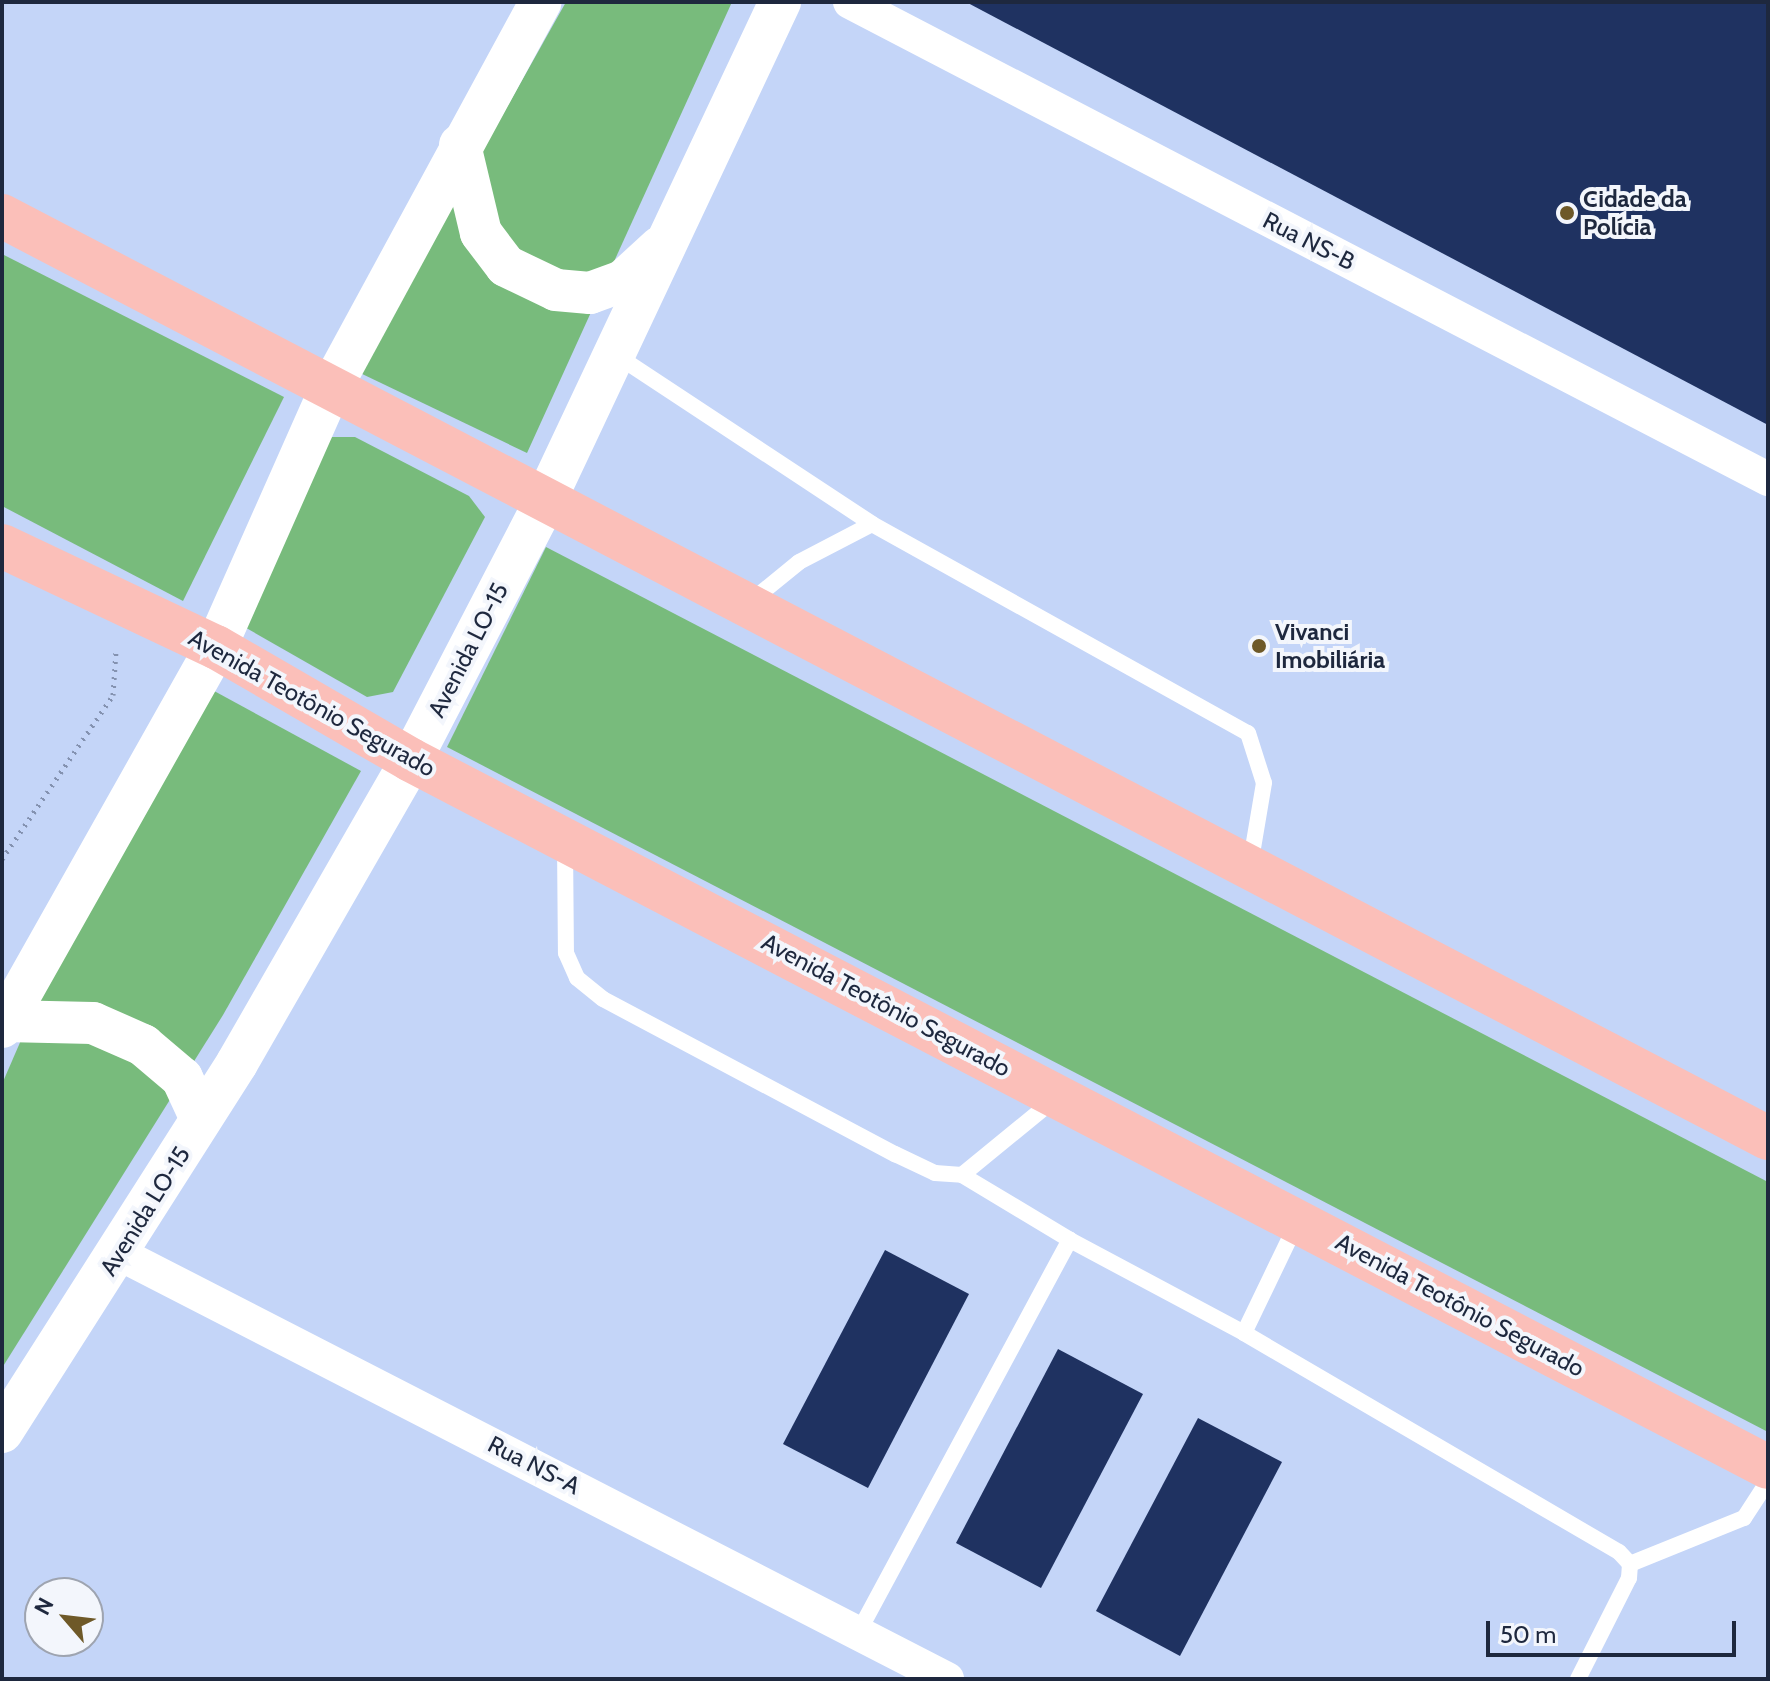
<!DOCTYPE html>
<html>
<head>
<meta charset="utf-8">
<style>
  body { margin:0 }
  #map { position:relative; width:1770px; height:1681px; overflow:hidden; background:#c4d5f8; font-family:Cabin,sans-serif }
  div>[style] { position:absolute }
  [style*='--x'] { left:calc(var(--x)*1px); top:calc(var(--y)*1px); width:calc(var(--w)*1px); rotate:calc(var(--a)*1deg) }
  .green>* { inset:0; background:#78bb7c }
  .building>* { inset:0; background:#1f3261 }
  .path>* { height:5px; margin-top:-2.5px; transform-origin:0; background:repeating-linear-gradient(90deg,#8492b0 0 2px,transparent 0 8px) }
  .service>* { height:16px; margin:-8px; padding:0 8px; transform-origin:8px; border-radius:8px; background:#fff }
  .minor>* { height:34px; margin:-17px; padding:0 17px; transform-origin:17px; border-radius:17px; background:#fff }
  .tertiary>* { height:42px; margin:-21px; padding:0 21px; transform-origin:21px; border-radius:21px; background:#fff }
  .primary>* { height:44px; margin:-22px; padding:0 22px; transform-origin:22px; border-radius:22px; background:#fbbfb9 }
  .dots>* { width:22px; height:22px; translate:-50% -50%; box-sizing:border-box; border:4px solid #f3f6fc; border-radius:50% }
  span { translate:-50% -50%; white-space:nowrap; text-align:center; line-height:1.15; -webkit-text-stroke:8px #f3f6fc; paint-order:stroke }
  .poi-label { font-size:24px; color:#1e283e; font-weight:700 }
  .left { translate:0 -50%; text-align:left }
  .street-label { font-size:24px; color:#1e283e }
  .frame { position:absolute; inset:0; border:4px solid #1e283e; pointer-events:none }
  .north { position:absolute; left:24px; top:1577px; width:80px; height:80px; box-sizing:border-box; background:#f3f6fc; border:2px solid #9ea4b0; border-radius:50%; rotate:298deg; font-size:22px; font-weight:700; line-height:32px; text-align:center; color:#1e283e }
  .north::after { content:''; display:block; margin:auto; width:28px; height:36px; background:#6e5928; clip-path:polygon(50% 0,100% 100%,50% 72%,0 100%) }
  .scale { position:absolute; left:1486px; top:1621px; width:250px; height:36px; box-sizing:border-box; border:4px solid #1e283e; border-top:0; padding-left:10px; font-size:24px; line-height:28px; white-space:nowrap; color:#1e283e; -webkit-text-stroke:6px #f3f6fc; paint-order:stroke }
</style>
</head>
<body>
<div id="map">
  <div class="green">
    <div style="clip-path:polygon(566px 2px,732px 2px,527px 453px,358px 372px)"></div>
    <div style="clip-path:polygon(2px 254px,284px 397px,183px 601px,2px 506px)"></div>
    <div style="clip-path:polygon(331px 437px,355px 437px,469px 496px,485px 517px,393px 692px,367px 697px,241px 625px)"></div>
    <div style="clip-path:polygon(546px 547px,1768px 1182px,1768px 1432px,447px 747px)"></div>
    <div style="clip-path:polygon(205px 686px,361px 771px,223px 1015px,2px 1368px,2px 1084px,51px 971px)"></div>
  </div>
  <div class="building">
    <div style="clip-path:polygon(966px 2px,1768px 2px,1768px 425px)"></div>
    <div style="clip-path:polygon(885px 1250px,969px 1294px,868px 1488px,783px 1444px)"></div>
    <div style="clip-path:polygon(1058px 1349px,1143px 1394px,1041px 1588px,956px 1543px)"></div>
    <div style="clip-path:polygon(1198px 1418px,1282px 1462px,1180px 1656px,1096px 1611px)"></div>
  </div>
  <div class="path">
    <div style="--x:2;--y:859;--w:198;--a:-55.9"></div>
    <div style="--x:113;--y:695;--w:44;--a:-86.1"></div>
  </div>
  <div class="service">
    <div style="--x:616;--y:355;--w:307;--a:33.4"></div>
    <div style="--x:750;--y:602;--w:63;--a:-39.2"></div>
    <div style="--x:799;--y:562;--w:82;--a:-27.5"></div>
    <div style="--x:872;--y:524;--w:430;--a:29.1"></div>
    <div style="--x:1248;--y:733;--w:52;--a:72.3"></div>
    <div style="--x:1264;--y:783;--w:84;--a:99.6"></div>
    <div style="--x:565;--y:844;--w:109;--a:89.5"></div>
    <div style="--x:566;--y:953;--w:27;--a:66"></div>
    <div style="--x:577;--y:978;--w:33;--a:39"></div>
    <div style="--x:603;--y:999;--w:331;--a:28"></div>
    <div style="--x:895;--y:1154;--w:44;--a:25.4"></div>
    <div style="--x:935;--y:1173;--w:27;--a:4"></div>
    <div style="--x:962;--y:1175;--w:122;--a:-39.3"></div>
    <div style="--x:962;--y:1175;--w:126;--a:31"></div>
    <div style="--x:1244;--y:1333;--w:120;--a:-64.3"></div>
    <div style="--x:1630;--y:1564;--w:123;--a:-22"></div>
    <div style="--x:1744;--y:1518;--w:44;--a:-57"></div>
    <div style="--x:858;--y:1633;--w:447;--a:-61.7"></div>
    <div style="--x:1070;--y:1240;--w:197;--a:28.1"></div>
    <div style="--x:1244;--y:1333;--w:434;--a:30.3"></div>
    <div style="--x:1619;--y:1552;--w:16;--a:47"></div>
    <div style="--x:1630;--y:1564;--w:14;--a:94"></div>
    <div style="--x:1629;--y:1578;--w:113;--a:116.8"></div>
  </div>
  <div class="minor">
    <div style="--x:850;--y:2;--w:1035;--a:27.46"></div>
    <div style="--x:120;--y:1254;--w:930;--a:27.2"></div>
  </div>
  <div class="tertiary">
    <div style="--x:460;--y:145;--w:90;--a:76.6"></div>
    <div style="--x:481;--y:233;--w:41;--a:52.9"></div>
    <div style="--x:506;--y:266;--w:55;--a:25.6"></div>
    <div style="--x:556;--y:290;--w:34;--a:5"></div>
    <div style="--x:590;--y:293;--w:35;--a:-20"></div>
    <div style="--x:623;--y:281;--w:50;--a:-42.6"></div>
    <div style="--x:5;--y:1021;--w:88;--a:1.3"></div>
    <div style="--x:93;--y:1023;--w:55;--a:23.7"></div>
    <div style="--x:143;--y:1045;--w:51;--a:40.2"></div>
    <div style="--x:182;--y:1078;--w:45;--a:65.1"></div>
    <div style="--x:2;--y:1027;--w:436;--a:-60.6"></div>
    <div style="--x:216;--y:647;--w:283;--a:-66.1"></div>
    <div style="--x:331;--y:388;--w:439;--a:-61.5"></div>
    <div style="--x:2;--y:1432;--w:437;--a:-57.5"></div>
    <div style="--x:237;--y:1063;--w:349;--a:-60.1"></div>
    <div style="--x:411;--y:760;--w:292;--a:-62.6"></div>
    <div style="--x:545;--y:501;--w:552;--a:-64.78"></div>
  </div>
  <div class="primary">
    <div style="--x:2;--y:216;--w:1992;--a:27.57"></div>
    <div style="--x:2;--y:546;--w:237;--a:25.3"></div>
    <div style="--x:216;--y:647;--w:225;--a:30.1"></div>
    <div style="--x:411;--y:760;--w:1530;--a:27.52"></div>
  </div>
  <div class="dots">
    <div style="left:1567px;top:213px;background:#6e5928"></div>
    <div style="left:1259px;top:646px;background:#6e5928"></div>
  </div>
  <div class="poi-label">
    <span class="left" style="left:1583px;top:213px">Cidade da<br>Polícia</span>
    <span class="left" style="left:1275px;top:646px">Vivanci<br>Imobiliária</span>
  </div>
  <div class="street-label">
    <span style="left:1309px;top:241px;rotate:27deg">Rua NS-B</span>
    <span style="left:468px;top:650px;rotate:-63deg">Avenida LO-15</span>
    <span style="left:312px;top:703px;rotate:29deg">Avenida Teotônio Segurado</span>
    <span style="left:886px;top:1005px;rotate:28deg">Avenida Teotônio Segurado</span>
    <span style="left:145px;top:1211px;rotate:-58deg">Avenida LO-15</span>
    <span style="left:1460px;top:1305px;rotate:28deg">Avenida Teotônio Segurado</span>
    <span style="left:534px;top:1465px;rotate:27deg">Rua NS-A</span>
  </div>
  <div class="frame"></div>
  <div class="north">N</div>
  <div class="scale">50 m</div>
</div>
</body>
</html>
